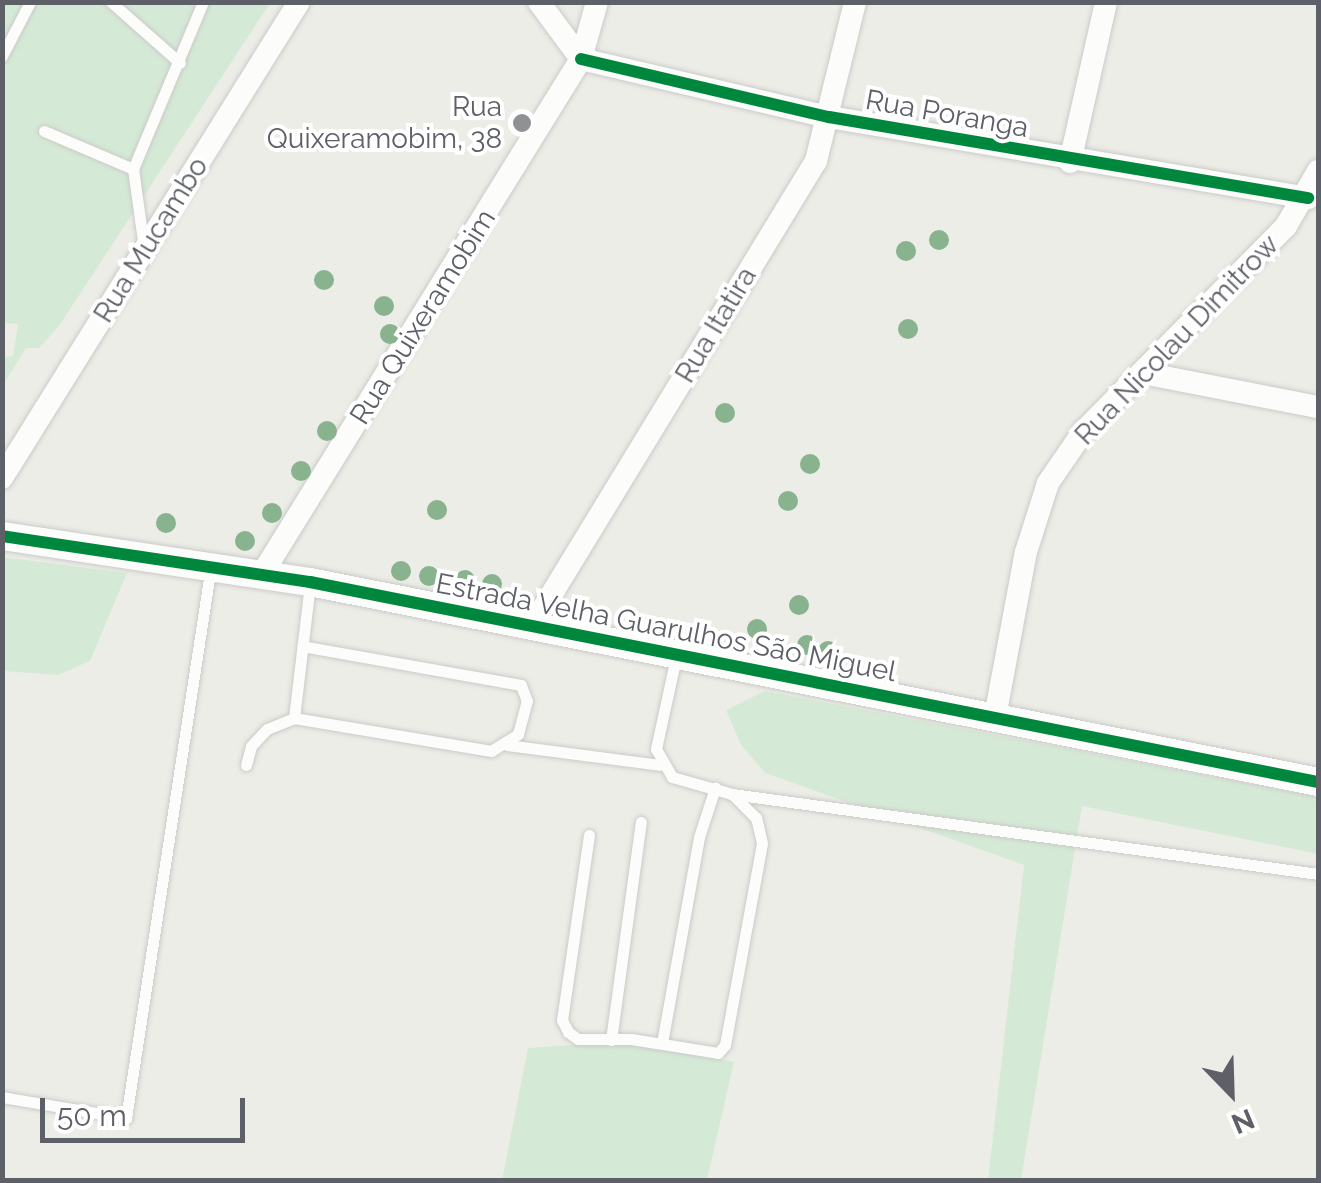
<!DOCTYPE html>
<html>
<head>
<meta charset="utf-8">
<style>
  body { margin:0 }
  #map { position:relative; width:1321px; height:1183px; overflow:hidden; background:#edede7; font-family:Raleway,sans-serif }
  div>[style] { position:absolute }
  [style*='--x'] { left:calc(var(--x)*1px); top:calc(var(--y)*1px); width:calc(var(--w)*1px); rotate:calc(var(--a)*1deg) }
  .green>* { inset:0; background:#d5ead6 }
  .roads { filter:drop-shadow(0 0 2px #cacbca) drop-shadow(0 0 2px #cacbca) }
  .service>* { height:11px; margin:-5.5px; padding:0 5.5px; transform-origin:5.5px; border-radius:5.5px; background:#fcfcfb }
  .minor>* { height:22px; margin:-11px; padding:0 11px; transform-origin:11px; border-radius:11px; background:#fcfcfb }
  .tertiary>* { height:28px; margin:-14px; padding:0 14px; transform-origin:14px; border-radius:14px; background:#fcfcfb }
  .cycleway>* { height:12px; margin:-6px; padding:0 6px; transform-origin:6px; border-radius:6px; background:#00873e }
  .trees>* { width:20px; height:20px; margin:-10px; border-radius:50%; background:#88b38e }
  .dots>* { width:28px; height:28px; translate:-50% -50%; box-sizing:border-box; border:5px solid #fff; border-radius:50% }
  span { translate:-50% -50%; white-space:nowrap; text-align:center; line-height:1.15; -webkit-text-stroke:8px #fff; paint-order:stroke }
  .poi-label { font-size:28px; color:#5d6066 }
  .right { translate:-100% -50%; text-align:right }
  .street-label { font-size:28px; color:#5d6066 }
  .frame { position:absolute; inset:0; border:5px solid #5d6066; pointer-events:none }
  .north { position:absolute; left:1181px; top:1043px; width:100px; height:100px; -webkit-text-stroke:8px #fff; paint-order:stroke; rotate:157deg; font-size:28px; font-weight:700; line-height:40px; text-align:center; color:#5d6066 }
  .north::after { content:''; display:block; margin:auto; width:35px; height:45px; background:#5d6066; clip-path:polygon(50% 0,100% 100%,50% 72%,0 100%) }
  .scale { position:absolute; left:40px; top:1098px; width:205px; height:45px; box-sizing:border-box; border:5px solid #5d6066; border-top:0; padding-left:12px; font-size:30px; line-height:35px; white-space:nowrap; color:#5d6066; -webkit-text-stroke:8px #fff; paint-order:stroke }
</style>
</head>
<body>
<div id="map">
  <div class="green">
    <div style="clip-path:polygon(3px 3px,270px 3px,59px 326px,39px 348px,26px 348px,3px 385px,3px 357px,13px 356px,18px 324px,2px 323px)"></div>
    <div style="clip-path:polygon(2px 557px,127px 573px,90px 661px,58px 675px,3px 671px)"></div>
    <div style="clip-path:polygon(765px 691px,1318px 797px,1318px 854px,1082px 806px,1021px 1180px,988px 1180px,1024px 865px,765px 773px,741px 745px,726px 710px)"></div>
    <div style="clip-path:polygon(631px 1041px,734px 1062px,707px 1180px,502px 1180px,528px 1048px)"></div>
  </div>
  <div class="roads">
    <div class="service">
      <div style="--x:111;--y:2;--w:92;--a:41.5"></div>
      <div style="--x:2;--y:56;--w:61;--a:-62.6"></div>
      <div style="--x:44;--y:131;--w:97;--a:23.1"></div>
      <div style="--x:144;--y:248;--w:80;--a:-97.9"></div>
      <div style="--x:133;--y:169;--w:181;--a:-67.3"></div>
      <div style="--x:676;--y:657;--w:94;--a:102.3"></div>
      <div style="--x:656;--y:749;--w:32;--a:60"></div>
      <div style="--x:672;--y:777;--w:62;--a:15.8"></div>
      <div style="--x:732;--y:794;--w:591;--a:7.77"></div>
      <div style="--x:294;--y:718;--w:136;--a:-83.2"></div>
      <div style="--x:507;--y:745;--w:154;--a:7.4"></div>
      <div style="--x:246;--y:765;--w:20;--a:-75"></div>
      <div style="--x:251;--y:746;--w:23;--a:-47"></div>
      <div style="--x:267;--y:729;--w:29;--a:-22"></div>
      <div style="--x:294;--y:718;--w:200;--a:9.5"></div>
      <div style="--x:491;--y:751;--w:32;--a:-32"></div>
      <div style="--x:518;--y:734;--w:34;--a:-75"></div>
      <div style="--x:527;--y:701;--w:17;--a:-111"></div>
      <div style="--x:521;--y:685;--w:222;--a:-169.9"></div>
      <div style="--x:589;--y:835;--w:187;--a:98.3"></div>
      <div style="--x:562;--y:1020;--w:13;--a:63"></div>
      <div style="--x:568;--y:1032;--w:12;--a:35"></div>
      <div style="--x:578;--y:1039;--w:53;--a:0"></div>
      <div style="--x:631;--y:1039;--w:88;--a:9.1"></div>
      <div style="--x:718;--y:1053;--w:11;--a:-49"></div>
      <div style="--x:725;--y:1045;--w:205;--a:-79.6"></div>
      <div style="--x:762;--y:843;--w:26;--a:-103"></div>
      <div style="--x:756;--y:818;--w:34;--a:-135"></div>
      <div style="--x:611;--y:1040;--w:220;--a:-82.2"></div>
      <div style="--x:662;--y:1043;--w:209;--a:-79.8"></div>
      <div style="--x:699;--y:837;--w:52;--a:-71.9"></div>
      <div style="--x:2;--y:1097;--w:126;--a:9.6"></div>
      <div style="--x:126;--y:1118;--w:559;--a:-81.25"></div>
    </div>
    <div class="minor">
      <div style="--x:539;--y:2;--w:71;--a:53.6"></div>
      <div style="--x:581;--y:59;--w:255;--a:13.2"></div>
      <div style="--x:829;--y:117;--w:486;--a:9.6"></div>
      <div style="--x:1070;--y:162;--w:164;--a:-77.3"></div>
      <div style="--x:1148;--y:374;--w:173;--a:11"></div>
      <div style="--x:2;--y:478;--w:561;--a:-58.04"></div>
      <div style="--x:262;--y:574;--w:606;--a:-58.23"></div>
      <div style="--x:581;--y:59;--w:59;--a:-74.3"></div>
      <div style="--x:531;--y:628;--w:547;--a:-58.61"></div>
      <div style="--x:816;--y:161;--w:164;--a:-76.2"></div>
      <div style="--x:995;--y:717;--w:168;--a:-79.4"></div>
      <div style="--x:1026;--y:552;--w:72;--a:-72.3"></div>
      <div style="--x:1048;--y:483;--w:62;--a:-55.5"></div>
      <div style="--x:1083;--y:432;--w:289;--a:-45.4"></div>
      <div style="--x:1286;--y:226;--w:64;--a:-59.8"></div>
    </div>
    <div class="tertiary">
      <div style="--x:2;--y:536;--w:311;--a:8.5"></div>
      <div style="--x:310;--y:582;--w:1028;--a:11.22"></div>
    </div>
  </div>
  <div class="cycleway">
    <div style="--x:581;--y:59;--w:255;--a:13.2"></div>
    <div style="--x:829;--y:117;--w:486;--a:9.6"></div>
    <div style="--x:2;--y:536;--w:311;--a:8.5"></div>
    <div style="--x:310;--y:582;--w:1028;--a:11.22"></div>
  </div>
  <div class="trees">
    <div style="left:939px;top:240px"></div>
    <div style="left:906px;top:251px"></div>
    <div style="left:324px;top:280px"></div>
    <div style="left:384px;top:306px"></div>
    <div style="left:908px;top:329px"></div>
    <div style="left:390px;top:334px"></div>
    <div style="left:725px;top:413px"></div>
    <div style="left:327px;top:431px"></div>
    <div style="left:810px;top:464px"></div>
    <div style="left:301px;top:471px"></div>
    <div style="left:788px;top:501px"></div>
    <div style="left:437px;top:510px"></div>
    <div style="left:272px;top:513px"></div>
    <div style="left:166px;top:523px"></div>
    <div style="left:245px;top:541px"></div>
    <div style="left:401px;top:571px"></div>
    <div style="left:429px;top:576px"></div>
    <div style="left:465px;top:580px"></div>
    <div style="left:492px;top:584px"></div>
    <div style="left:799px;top:605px"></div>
    <div style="left:757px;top:629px"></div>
    <div style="left:807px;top:645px"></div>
    <div style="left:828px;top:651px"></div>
  </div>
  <div class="dots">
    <div style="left:522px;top:123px;background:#8f9193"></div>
  </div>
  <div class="poi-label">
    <span class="right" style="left:502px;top:123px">Rua<br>Quixeramobim, 38</span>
  </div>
  <div class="street-label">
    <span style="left:947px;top:114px;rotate:10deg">Rua Poranga</span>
    <span style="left:151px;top:240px;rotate:-58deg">Rua Mucambo</span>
    <span style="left:423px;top:317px;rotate:-58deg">Rua Quixeramobim</span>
    <span style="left:716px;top:325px;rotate:-59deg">Rua Itatira</span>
    <span style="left:1177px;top:340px;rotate:-46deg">Rua Nicolau Dimitrow</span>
    <span style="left:666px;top:628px;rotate:11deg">Estrada Velha Guarulhos São Miguel</span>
  </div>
  <div class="frame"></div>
  <div class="north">N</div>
  <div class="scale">50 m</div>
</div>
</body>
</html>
